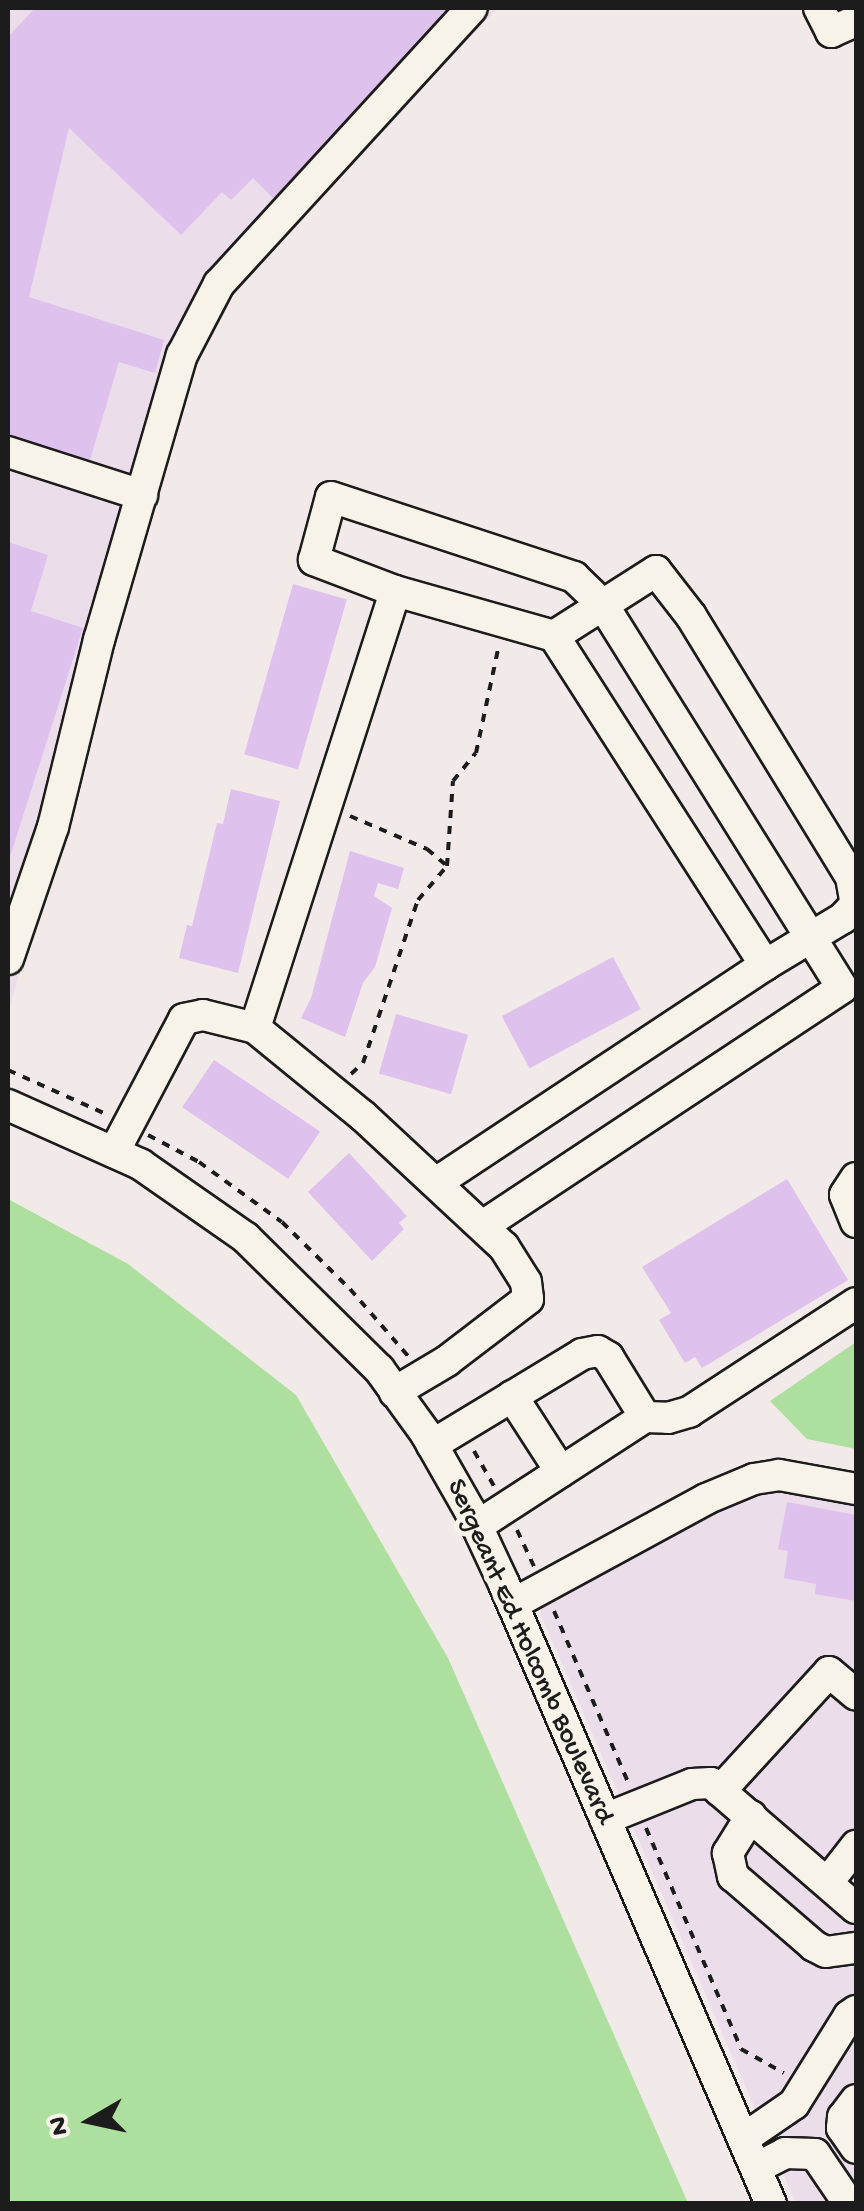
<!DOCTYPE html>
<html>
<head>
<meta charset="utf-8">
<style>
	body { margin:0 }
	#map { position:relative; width:864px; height:2211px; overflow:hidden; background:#f2e9e9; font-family:"Gochi Hand",sans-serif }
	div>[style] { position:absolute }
	.built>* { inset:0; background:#ecddea }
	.green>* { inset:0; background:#addf9f }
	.building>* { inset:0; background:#dfc1ee; transform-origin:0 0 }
	.path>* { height:4px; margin-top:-2px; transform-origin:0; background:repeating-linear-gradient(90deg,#1c1c1c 0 8px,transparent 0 16px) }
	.roads { filter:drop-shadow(2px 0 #1c1c1c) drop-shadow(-2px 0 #1c1c1c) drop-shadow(0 2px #1c1c1c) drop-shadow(0 -2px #1c1c1c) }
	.minor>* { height:30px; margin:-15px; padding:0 15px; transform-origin:15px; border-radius:15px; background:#f7f3e8 }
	span { translate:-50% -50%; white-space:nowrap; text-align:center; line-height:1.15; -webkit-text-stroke:10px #f7f3e8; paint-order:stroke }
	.street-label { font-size:28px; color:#1c1c1c }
	.frame { position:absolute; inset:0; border:10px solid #1c1c1c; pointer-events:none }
	.north { position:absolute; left:40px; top:2071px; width:100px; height:100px; -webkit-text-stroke:8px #f7f3e8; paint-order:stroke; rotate:261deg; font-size:28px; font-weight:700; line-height:40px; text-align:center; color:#1c1c1c }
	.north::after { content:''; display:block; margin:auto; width:35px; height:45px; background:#1c1c1c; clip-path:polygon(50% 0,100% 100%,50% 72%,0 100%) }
</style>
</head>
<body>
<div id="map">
	<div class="built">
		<div style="clip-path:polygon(8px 8px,498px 8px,225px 294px,203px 345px,8px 1012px)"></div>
		<div style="clip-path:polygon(759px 1487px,856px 1500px,856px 2203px,796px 2203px,540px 1613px,543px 1602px)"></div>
	</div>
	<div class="green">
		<div style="clip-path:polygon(8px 1199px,128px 1264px,296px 1395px,448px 1658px,688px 2203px,8px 2203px)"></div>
		<div style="clip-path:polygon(856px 1342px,856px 1449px,807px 1439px,770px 1401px)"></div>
	</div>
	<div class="building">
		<div style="clip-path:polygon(35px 8px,456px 8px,275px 200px,253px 178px,231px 200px,222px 192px,181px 235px,69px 128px,29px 297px,164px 340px,155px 373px,119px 362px,90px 460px,8px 434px,8px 37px)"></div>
		<div style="clip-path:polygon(8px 542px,48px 555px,31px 611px,83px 628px,8px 863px)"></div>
		<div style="left:293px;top:584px;width:56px;height:177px;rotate:16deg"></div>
		<div style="clip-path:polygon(231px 789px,280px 801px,238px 973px,179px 958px,187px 925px,192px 926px,217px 823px,223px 824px)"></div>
		<div style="clip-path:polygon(350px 851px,404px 868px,398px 889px,378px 883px,374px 896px,392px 908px,375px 967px,363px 983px,345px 1037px,301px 1018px,311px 998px)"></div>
		<div style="left:613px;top:957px;width:59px;height:126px;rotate:62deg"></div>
		<div style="left:396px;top:1014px;width:75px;height:62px;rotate:16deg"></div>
		<div style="left:214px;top:1060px;width:128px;height:57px;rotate:34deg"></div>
		<div style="clip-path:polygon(349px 1153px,407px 1216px,399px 1223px,404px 1229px,372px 1261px,308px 1192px)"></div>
		<div style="clip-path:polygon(787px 1179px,848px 1280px,702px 1368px,695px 1357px,685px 1363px,659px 1320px,671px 1313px,642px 1267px)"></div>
		<div style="clip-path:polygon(787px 1502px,856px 1515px,856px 1601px,815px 1594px,816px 1584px,784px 1578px,788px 1551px,778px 1549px)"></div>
	</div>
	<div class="path">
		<div style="left:350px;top:816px;width:84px;rotate:23.2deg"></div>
		<div style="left:427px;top:849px;width:26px;rotate:40deg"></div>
		<div style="left:8px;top:1070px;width:110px;rotate:24.2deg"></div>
		<div style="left:351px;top:1074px;width:16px;rotate:-43deg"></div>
		<div style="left:363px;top:1063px;width:172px;rotate:-71.4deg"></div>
		<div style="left:418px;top:900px;width:45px;rotate:-49.5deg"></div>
		<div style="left:447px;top:866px;width:85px;rotate:-86deg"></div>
		<div style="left:453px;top:781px;width:36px;rotate:-51deg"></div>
		<div style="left:476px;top:753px;width:110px;rotate:-78deg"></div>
		<div style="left:148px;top:1135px;width:58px;rotate:27.9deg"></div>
		<div style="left:199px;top:1162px;width:102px;rotate:35.9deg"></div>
		<div style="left:282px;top:1222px;width:95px;rotate:44.6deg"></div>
		<div style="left:350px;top:1289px;width:90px;rotate:49.1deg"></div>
		<div style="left:474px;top:1451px;width:40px;rotate:60.3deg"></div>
		<div style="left:517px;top:1530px;width:40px;rotate:65deg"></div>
		<div style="left:554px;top:1611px;width:186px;rotate:66.6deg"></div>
		<div style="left:646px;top:1828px;width:241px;rotate:66.7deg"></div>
		<div style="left:741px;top:2049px;width:49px;rotate:29.2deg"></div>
	</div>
	<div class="roads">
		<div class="minor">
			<div style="left:819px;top:8px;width:27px;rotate:63deg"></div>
			<div style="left:831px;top:32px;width:27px;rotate:-24deg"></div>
			<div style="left:8px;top:452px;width:141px;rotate:17.8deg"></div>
			<div style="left:395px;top:591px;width:165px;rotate:15.8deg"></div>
			<div style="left:554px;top:636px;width:391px;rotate:57.3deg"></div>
			<div style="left:765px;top:965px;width:393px;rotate:146.5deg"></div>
			<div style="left:554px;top:636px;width:121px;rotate:-32.5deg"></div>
			<div style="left:656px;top:571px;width:57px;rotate:52.1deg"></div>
			<div style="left:691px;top:616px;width:306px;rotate:58.5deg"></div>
			<div style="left:851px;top:877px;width:27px;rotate:80deg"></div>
			<div style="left:856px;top:904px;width:19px;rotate:133deg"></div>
			<div style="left:843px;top:918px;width:91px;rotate:148.9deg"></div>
			<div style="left:8px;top:959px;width:139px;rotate:-71.2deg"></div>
			<div style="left:53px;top:827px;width:193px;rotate:-76.2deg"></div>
			<div style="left:99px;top:640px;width:297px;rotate:-73.8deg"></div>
			<div style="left:182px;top:355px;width:80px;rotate:-62.5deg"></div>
			<div style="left:219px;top:284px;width:374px;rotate:-47.5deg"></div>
			<div style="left:255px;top:1028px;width:459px;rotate:-72.2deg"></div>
			<div style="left:395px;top:591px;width:87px;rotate:-159.1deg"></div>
			<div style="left:314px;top:560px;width:65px;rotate:-74.9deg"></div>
			<div style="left:331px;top:497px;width:256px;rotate:18.2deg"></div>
			<div style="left:574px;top:577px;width:40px;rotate:44deg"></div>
			<div style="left:603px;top:605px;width:451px;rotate:58deg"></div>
			<div style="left:842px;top:988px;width:431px;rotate:146.5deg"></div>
			<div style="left:8px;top:1105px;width:145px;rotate:24.1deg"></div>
			<div style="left:140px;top:1164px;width:129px;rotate:34.9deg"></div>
			<div style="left:246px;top:1238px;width:187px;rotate:44.6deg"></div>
			<div style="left:379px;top:1369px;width:80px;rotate:54.1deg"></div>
			<div style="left:426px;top:1434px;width:89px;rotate:60.3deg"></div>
			<div style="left:470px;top:1511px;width:81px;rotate:65deg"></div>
			<div style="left:504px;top:1584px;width:675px;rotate:66.7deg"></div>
			<div style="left:114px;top:1152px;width:150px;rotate:-62.2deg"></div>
			<div style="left:184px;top:1019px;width:19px;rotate:-12deg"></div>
			<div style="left:203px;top:1015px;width:54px;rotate:14deg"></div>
			<div style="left:255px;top:1028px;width:139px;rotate:39.2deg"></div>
			<div style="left:363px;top:1116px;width:192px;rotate:42.9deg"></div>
			<div style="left:504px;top:1247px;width:41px;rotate:57.8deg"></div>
			<div style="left:526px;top:1282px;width:17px;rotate:83deg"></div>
			<div style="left:528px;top:1299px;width:102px;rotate:142.6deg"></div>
			<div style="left:447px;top:1361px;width:61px;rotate:149.2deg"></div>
			<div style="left:856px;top:1178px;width:20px;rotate:123deg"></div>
			<div style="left:845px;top:1195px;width:29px;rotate:68deg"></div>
			<div style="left:512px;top:1396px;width:90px;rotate:57.2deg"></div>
			<div style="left:645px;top:1417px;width:23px;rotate:2deg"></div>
			<div style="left:668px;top:1418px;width:22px;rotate:-16deg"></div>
			<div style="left:689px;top:1412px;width:199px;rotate:-33.1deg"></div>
			<div style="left:432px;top:1445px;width:175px;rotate:-31.2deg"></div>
			<div style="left:582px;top:1354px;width:16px;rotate:-11deg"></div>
			<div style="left:598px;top:1351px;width:12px;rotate:31deg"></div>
			<div style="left:608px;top:1357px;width:70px;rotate:58.3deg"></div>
			<div style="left:645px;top:1417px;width:200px;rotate:147deg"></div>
			<div style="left:513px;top:1604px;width:220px;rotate:-28.5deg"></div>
			<div style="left:706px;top:1499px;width:52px;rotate:-22.6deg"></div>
			<div style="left:754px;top:1479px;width:25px;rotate:-9deg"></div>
			<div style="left:779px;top:1475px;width:78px;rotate:10.3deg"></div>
			<div style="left:720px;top:1791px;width:161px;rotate:-47.5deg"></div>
			<div style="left:829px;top:1672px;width:35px;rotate:40deg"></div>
			<div style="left:751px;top:1816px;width:44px;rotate:121.9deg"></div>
			<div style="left:728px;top:1853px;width:24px;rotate:78deg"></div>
			<div style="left:733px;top:1876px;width:107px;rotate:40.8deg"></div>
			<div style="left:814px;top:1946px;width:13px;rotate:27deg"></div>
			<div style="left:826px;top:1952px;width:30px;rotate:-8deg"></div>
			<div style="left:605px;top:1819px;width:94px;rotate:-21.9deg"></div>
			<div style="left:692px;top:1784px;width:19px;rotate:-3deg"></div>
			<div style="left:711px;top:1783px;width:191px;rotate:40.8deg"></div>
			<div style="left:828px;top:1882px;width:46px;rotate:-52.1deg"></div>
			<div style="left:856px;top:2100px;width:21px;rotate:127deg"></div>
			<div style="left:843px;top:2117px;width:11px;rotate:95deg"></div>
			<div style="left:842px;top:2128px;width:24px;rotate:55deg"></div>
			<div style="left:743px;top:2139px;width:62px;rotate:-34.5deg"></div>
			<div style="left:794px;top:2104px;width:104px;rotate:-58deg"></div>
			<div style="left:849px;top:2016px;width:9px;rotate:-36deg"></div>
			<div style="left:756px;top:2168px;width:33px;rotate:-27deg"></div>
			<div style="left:785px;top:2153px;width:30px;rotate:2deg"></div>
			<div style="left:815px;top:2154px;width:60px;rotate:55.8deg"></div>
		</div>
	</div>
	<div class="street-label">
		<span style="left:529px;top:1652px;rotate:66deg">Sergeant Ed Holcomb Boulevard</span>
	</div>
	<div class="frame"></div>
	<div class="north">N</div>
</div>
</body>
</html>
